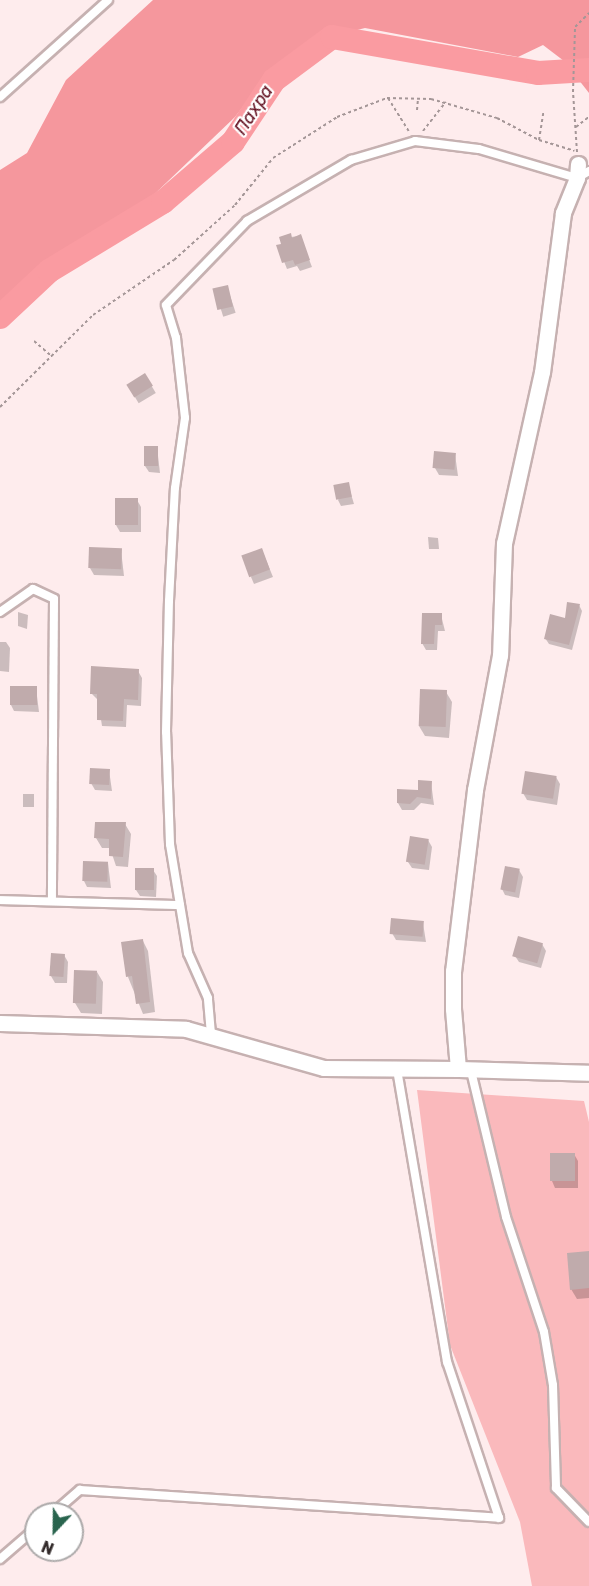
<!DOCTYPE html>
<html>
<head>
<meta charset="utf-8">
<style>
	body { margin:0 }
	#map { position:relative; width:589px; height:1586px; overflow:hidden; background:#feeced; font-family:Rubik,sans-serif }
	div>[style] { position:absolute }
	.green>* { inset:0; background:#fab9bc }
	.forest>* { inset:0; background:#f5979d }
	.shadow>* { inset:0; background:#0003; transform-origin:0 0 }
	.river>* { height:24px; margin:-12px; padding:0 12px; transform-origin:12px; border-radius:12px; background:#fa9ba1 }
	.building>* { inset:0; background:#c0abac; transform-origin:0 0 }
	.path>* { height:2px; margin-top:-1px; transform-origin:0; background:repeating-linear-gradient(90deg,#a49697 0 3px,transparent 0 6px) }
	.roads { filter:drop-shadow(2px 0 #c6b1b1) drop-shadow(-2px 0 #c6b1b1) drop-shadow(0 2px #c6b1b1) drop-shadow(0 -2px #c6b1b1) }
	.lane>* { height:8px; margin:-4px; padding:0 4px; transform-origin:4px; border-radius:4px; background:#fff }
	.street>* { height:15px; margin:-7.5px; padding:0 7.5px; transform-origin:7.5px; border-radius:7.5px; background:#fff }
	span { translate:-50% -50%; white-space:nowrap; text-align:center; line-height:1.15; -webkit-text-stroke:4.5px #fff; paint-order:stroke }
	.water-label { font-size:18px; color:#641121; font-style:italic }
	.north { position:absolute; left:24px; top:1502px; width:60px; height:60px; box-sizing:border-box; background:#fff; border:2px solid #adaaaa; border-radius:50%; rotate:202deg; font-size:16px; font-weight:700; line-height:24px; text-align:center; color:#322a2a }
	.north::after { content:''; display:block; margin:auto; width:21px; height:27px; background:#29644e; clip-path:polygon(50% 0,100% 100%,50% 72%,0 100%) }
</style>
</head>
<body>
<div id="map">
	<div class="green">
		<div style="clip-path:polygon(417px 1090px,584px 1101px,589px 1122px,589px 1586px,532px 1586px,520px 1522px,450px 1345px)"></div>
	</div>
	<div class="forest">
		<div style="clip-path:polygon(153px 0,589px 0,589px 93px,564px 61px,543px 45px,518px 57px,365px 28px,317px 40px,260px 84px,235px 117px,143px 205px,90px 236px,0 306px,0 170px,27px 153px,66px 80px)"></div>
	</div>
	<div class="shadow">
		<div style="clip-path:polygon(300px 236px,312px 267px,300px 271px,297px 266px,287px 269px,278px 246px,283px 245px,281px 238px)"></div>
		<div style="left:227px;top:286px;width:28px;height:13px;rotate:72deg"></div>
		<div style="left:145px;top:375px;width:21px;height:20px;rotate:59deg"></div>
		<div style="clip-path:polygon(157px 447px,160px 473px,149px 472px,145px 466px)"></div>
		<div style="clip-path:polygon(455px 454px,458px 476px,439px 475px,435px 468px)"></div>
		<div style="clip-path:polygon(348px 484px,354px 504px,341px 506px,338px 500px)"></div>
		<div style="clip-path:polygon(137px 500px,141px 507px,141px 532px,120px 532px,116px 525px)"></div>
		<div style="clip-path:polygon(428px 537px,438px 538px,439px 549px,429px 549px)"></div>
		<div style="clip-path:polygon(121px 550px,124px 576px,94px 575px,90px 568px)"></div>
		<div style="clip-path:polygon(262px 550px,273px 577px,254px 584px,251px 577px)"></div>
		<div style="clip-path:polygon(579px 605px,582px 611px,572px 650px,549px 644px,545px 638px)"></div>
		<div style="clip-path:polygon(18px 612px,28px 615px,27px 629px,18px 626px)"></div>
		<div style="clip-path:polygon(441px 615px,445px 631px,438px 631px,437px 650px,426px 650px,422px 643px)"></div>
		<div style="clip-path:polygon(0 642px,6px 642px,10px 648px,9px 672px,0 671px)"></div>
		<div style="clip-path:polygon(138px 671px,142px 678px,141px 706px,127px 705px,126px 727px,102px 726px,98px 700px,92px 694px)"></div>
		<div style="clip-path:polygon(36px 688px,39px 712px,14px 711px,11px 705px)"></div>
		<div style="clip-path:polygon(446px 692px,452px 702px,449px 738px,425px 736px,419px 726px)"></div>
		<div style="clip-path:polygon(109px 770px,112px 791px,95px 790px,91px 783px)"></div>
		<div style="clip-path:polygon(556px 777px,560px 784px,557px 805px,527px 800px,523px 793px)"></div>
		<div style="clip-path:polygon(431px 782px,434px 805px,421px 803px,414px 810px,402px 810px,398px 803px)"></div>
		<div style="left:23px;top:794px;width:11px;height:13px"></div>
		<div style="clip-path:polygon(125px 824px,131px 834px,128px 867px,116px 866px,110px 848px,102px 848px,96px 838px)"></div>
		<div style="clip-path:polygon(428px 840px,432px 847px,429px 870px,412px 868px,408px 862px)"></div>
		<div style="clip-path:polygon(108px 863px,111px 888px,87px 887px,84px 881px)"></div>
		<div style="clip-path:polygon(153px 870px,157px 876px,156px 897px,140px 896px,136px 890px)"></div>
		<div style="clip-path:polygon(519px 870px,523px 877px,519px 898px,505px 895px,502px 889px)"></div>
		<div style="clip-path:polygon(423px 923px,426px 942px,396px 940px,392px 933px)"></div>
		<div style="clip-path:polygon(143px 941px,148px 951px,155px 1012px,143px 1014px,128px 977px)"></div>
		<div style="clip-path:polygon(542px 944px,546px 951px,541px 968px,519px 962px,515px 956px)"></div>
		<div style="clip-path:polygon(64px 955px,68px 962px,67px 983px,55px 983px,51px 976px)"></div>
		<div style="clip-path:polygon(97px 972px,103px 982px,102px 1014px,81px 1013px,75px 1003px)"></div>
		<div style="clip-path:polygon(574px 1154px,578px 1161px,578px 1188px,555px 1188px,552px 1181px)"></div>
		<div style="clip-path:polygon(589px 1252px,589px 1298px,577px 1299px,571px 1289px)"></div>
	</div>
	<div class="river">
		<div style="left:0;top:317px;width:67px;rotate:-43.2deg"></div>
		<div style="left:49px;top:271px;width:133px;rotate:-31.2deg"></div>
		<div style="left:163px;top:202px;width:92px;rotate:-40.6deg"></div>
		<div style="left:233px;top:142px;width:74px;rotate:-56.5deg"></div>
		<div style="left:274px;top:80px;width:72px;rotate:-36.6deg"></div>
		<div style="left:332px;top:37px;width:209px;rotate:9.9deg"></div>
		<div style="left:538px;top:73px;width:51px;rotate:-3.4deg"></div>
	</div>
	<div class="building">
		<div style="clip-path:polygon(291px 233px,292px 238px,301px 234px,310px 260px,295px 265px,293px 260px,282px 263px,276px 245px,281px 244px,279px 237px)"></div>
		<div style="left:228px;top:285px;width:22px;height:16px;rotate:77deg"></div>
		<div style="left:145px;top:373px;width:15px;height:22px;rotate:58deg"></div>
		<div style="left:144px;top:446px;width:14px;height:20px"></div>
		<div style="left:434px;top:451px;width:22px;height:17px;rotate:5deg"></div>
		<div style="left:349px;top:482px;width:15px;height:16px;rotate:79deg"></div>
		<div style="left:115px;top:498px;width:23px;height:27px"></div>
		<div style="left:89px;top:547px;width:33px;height:21px;rotate:2deg"></div>
		<div style="left:262px;top:548px;width:23px;height:22px;rotate:70deg"></div>
		<div style="clip-path:polygon(567px 602px,580px 604px,569px 645px,544px 639px,550px 614px,565px 618px)"></div>
		<div style="clip-path:polygon(422px 613px,442px 613px,442px 625px,435px 625px,434px 644px,421px 644px)"></div>
		<div style="clip-path:polygon(91px 666px,139px 669px,138px 700px,124px 699px,123px 721px,97px 720px,97px 694px,90px 694px)"></div>
		<div style="left:10px;top:686px;width:27px;height:19px"></div>
		<div style="left:420px;top:689px;width:27px;height:37px;rotate:2deg"></div>
		<div style="left:90px;top:768px;width:20px;height:16px;rotate:3deg"></div>
		<div style="left:525px;top:771px;width:32px;height:23px;rotate:9deg"></div>
		<div style="clip-path:polygon(418px 780px,432px 781px,431px 799px,417px 797px,410px 804px,397px 803px,397px 789px,418px 790px)"></div>
		<div style="clip-path:polygon(95px 822px,126px 822px,123px 857px,109px 856px,109px 839px,94px 838px)"></div>
		<div style="left:410px;top:836px;width:19px;height:26px;rotate:9deg"></div>
		<div style="left:83px;top:861px;width:25px;height:20px;rotate:2deg"></div>
		<div style="left:505px;top:866px;width:15px;height:24px;rotate:11deg"></div>
		<div style="left:135px;top:868px;width:19px;height:22px"></div>
		<div style="left:391px;top:918px;width:33px;height:16px;rotate:5deg"></div>
		<div style="left:518px;top:936px;width:26px;height:21px;rotate:16deg"></div>
		<div style="clip-path:polygon(143px 939px,150px 1002px,136px 1004px,132px 976px,126px 977px,121px 942px)"></div>
		<div style="left:51px;top:953px;width:14px;height:23px;rotate:4deg"></div>
		<div style="left:74px;top:970px;width:23px;height:33px;rotate:2deg"></div>
		<div style="left:550px;top:1153px;width:25px;height:28px"></div>
		<div style="clip-path:polygon(589px 1251px,589px 1288px,570px 1290px,567px 1253px)"></div>
	</div>
	<div class="path">
		<div style="left:388px;top:98px;width:39px;rotate:58deg"></div>
		<div style="left:417px;top:110px;width:12px;rotate:-85deg"></div>
		<div style="left:576px;top:127px;width:16px;rotate:-38deg"></div>
		<div style="left:423px;top:131px;width:37px;rotate:-52deg"></div>
		<div style="left:539px;top:140px;width:30px;rotate:-81deg"></div>
		<div style="left:577px;top:152px;width:60px;rotate:-93.8deg"></div>
		<div style="left:573px;top:92px;width:65px;rotate:-88.2deg"></div>
		<div style="left:575px;top:27px;width:20px;rotate:-45deg"></div>
		<div style="left:34px;top:341px;width:23px;rotate:41deg"></div>
		<div style="left:0;top:407px;width:131px;rotate:-44.7deg"></div>
		<div style="left:93px;top:315px;width:98px;rotate:-34.2deg"></div>
		<div style="left:174px;top:260px;width:82px;rotate:-42deg"></div>
		<div style="left:235px;top:205px;width:60px;rotate:-51deg"></div>
		<div style="left:273px;top:158px;width:76px;rotate:-32.6deg"></div>
		<div style="left:337px;top:117px;width:53px;rotate:-20.8deg"></div>
		<div style="left:387px;top:98px;width:44px;rotate:1.3deg"></div>
		<div style="left:431px;top:99px;width:69px;rotate:16.1deg"></div>
		<div style="left:497px;top:118px;width:47px;rotate:27.6deg"></div>
		<div style="left:539px;top:140px;width:37px;rotate:17deg"></div>
	</div>
	<div class="roads">
		<div class="lane">
			<div style="left:0;top:97px;width:145px;rotate:-41.9deg"></div>
			<div style="left:0;top:612px;width:40px;rotate:-34.9deg"></div>
			<div style="left:33px;top:589px;width:23px;rotate:25deg"></div>
			<div style="left:54px;top:599px;width:302px;rotate:90.4deg"></div>
			<div style="left:0;top:900px;width:180px;rotate:1.6deg"></div>
			<div style="left:211px;top:1034px;width:36px;rotate:-95deg"></div>
			<div style="left:208px;top:998px;width:49px;rotate:-114deg"></div>
			<div style="left:188px;top:953px;width:110px;rotate:-99.4deg"></div>
			<div style="left:170px;top:844px;width:112px;rotate:-92deg"></div>
			<div style="left:166px;top:732px;width:131px;rotate:-88.7deg"></div>
			<div style="left:169px;top:601px;width:113px;rotate:-87deg"></div>
			<div style="left:175px;top:488px;width:71px;rotate:-81.9deg"></div>
			<div style="left:185px;top:418px;width:81px;rotate:-96.4deg"></div>
			<div style="left:176px;top:338px;width:34px;rotate:-107deg"></div>
			<div style="left:166px;top:305px;width:117px;rotate:-46deg"></div>
			<div style="left:247px;top:221px;width:121px;rotate:-30.4deg"></div>
			<div style="left:351px;top:160px;width:67px;rotate:-16.5deg"></div>
			<div style="left:415px;top:141px;width:64px;rotate:7.1deg"></div>
			<div style="left:479px;top:149px;width:102px;rotate:16.5deg"></div>
			<div style="left:577px;top:178px;width:14px;rotate:-30deg"></div>
			<div style="left:471px;top:1071px;width:150px;rotate:76.5deg"></div>
			<div style="left:506px;top:1217px;width:121px;rotate:71.7deg"></div>
			<div style="left:544px;top:1332px;width:54px;rotate:80.4deg"></div>
			<div style="left:553px;top:1385px;width:103px;rotate:88.3deg"></div>
			<div style="left:556px;top:1488px;width:47px;rotate:45.9deg"></div>
			<div style="left:52px;top:1514px;width:37px;rotate:-41deg"></div>
			<div style="left:80px;top:1490px;width:420px;rotate:3.8deg"></div>
			<div style="left:499px;top:1518px;width:164px;rotate:-108.4deg"></div>
			<div style="left:447px;top:1362px;width:298px;rotate:-99.7deg"></div>
			<div style="left:0;top:1559px;width:48px;rotate:-40.7deg"></div>
		</div>
		<div class="street">
			<div style="left:578px;top:164px;width:14px;rotate:94deg"></div>
			<div style="left:577px;top:178px;width:38px;rotate:112deg"></div>
			<div style="left:563px;top:213px;width:160px;rotate:97.5deg"></div>
			<div style="left:542px;top:372px;width:175px;rotate:102.5deg"></div>
			<div style="left:504px;top:543px;width:112px;rotate:92deg"></div>
			<div style="left:500px;top:655px;width:137px;rotate:100.5deg"></div>
			<div style="left:475px;top:790px;width:182px;rotate:96.9deg"></div>
			<div style="left:453px;top:971px;width:38px;rotate:90deg"></div>
			<div style="left:453px;top:1009px;width:60px;rotate:85.2deg"></div>
			<div style="left:458px;top:1069px;width:131px;rotate:1.7deg"></div>
			<div style="left:0;top:1023px;width:186px;rotate:1.8deg"></div>
			<div style="left:186px;top:1029px;width:143px;rotate:15.8deg"></div>
			<div style="left:324px;top:1068px;width:134px;rotate:0.4deg"></div>
		</div>
	</div>
	<div class="water-label">
		<span style="left:254px;top:110px;rotate:-57deg">Пахра</span>
	</div>
	<div class="north">N</div>
</div>
</body>
</html>
